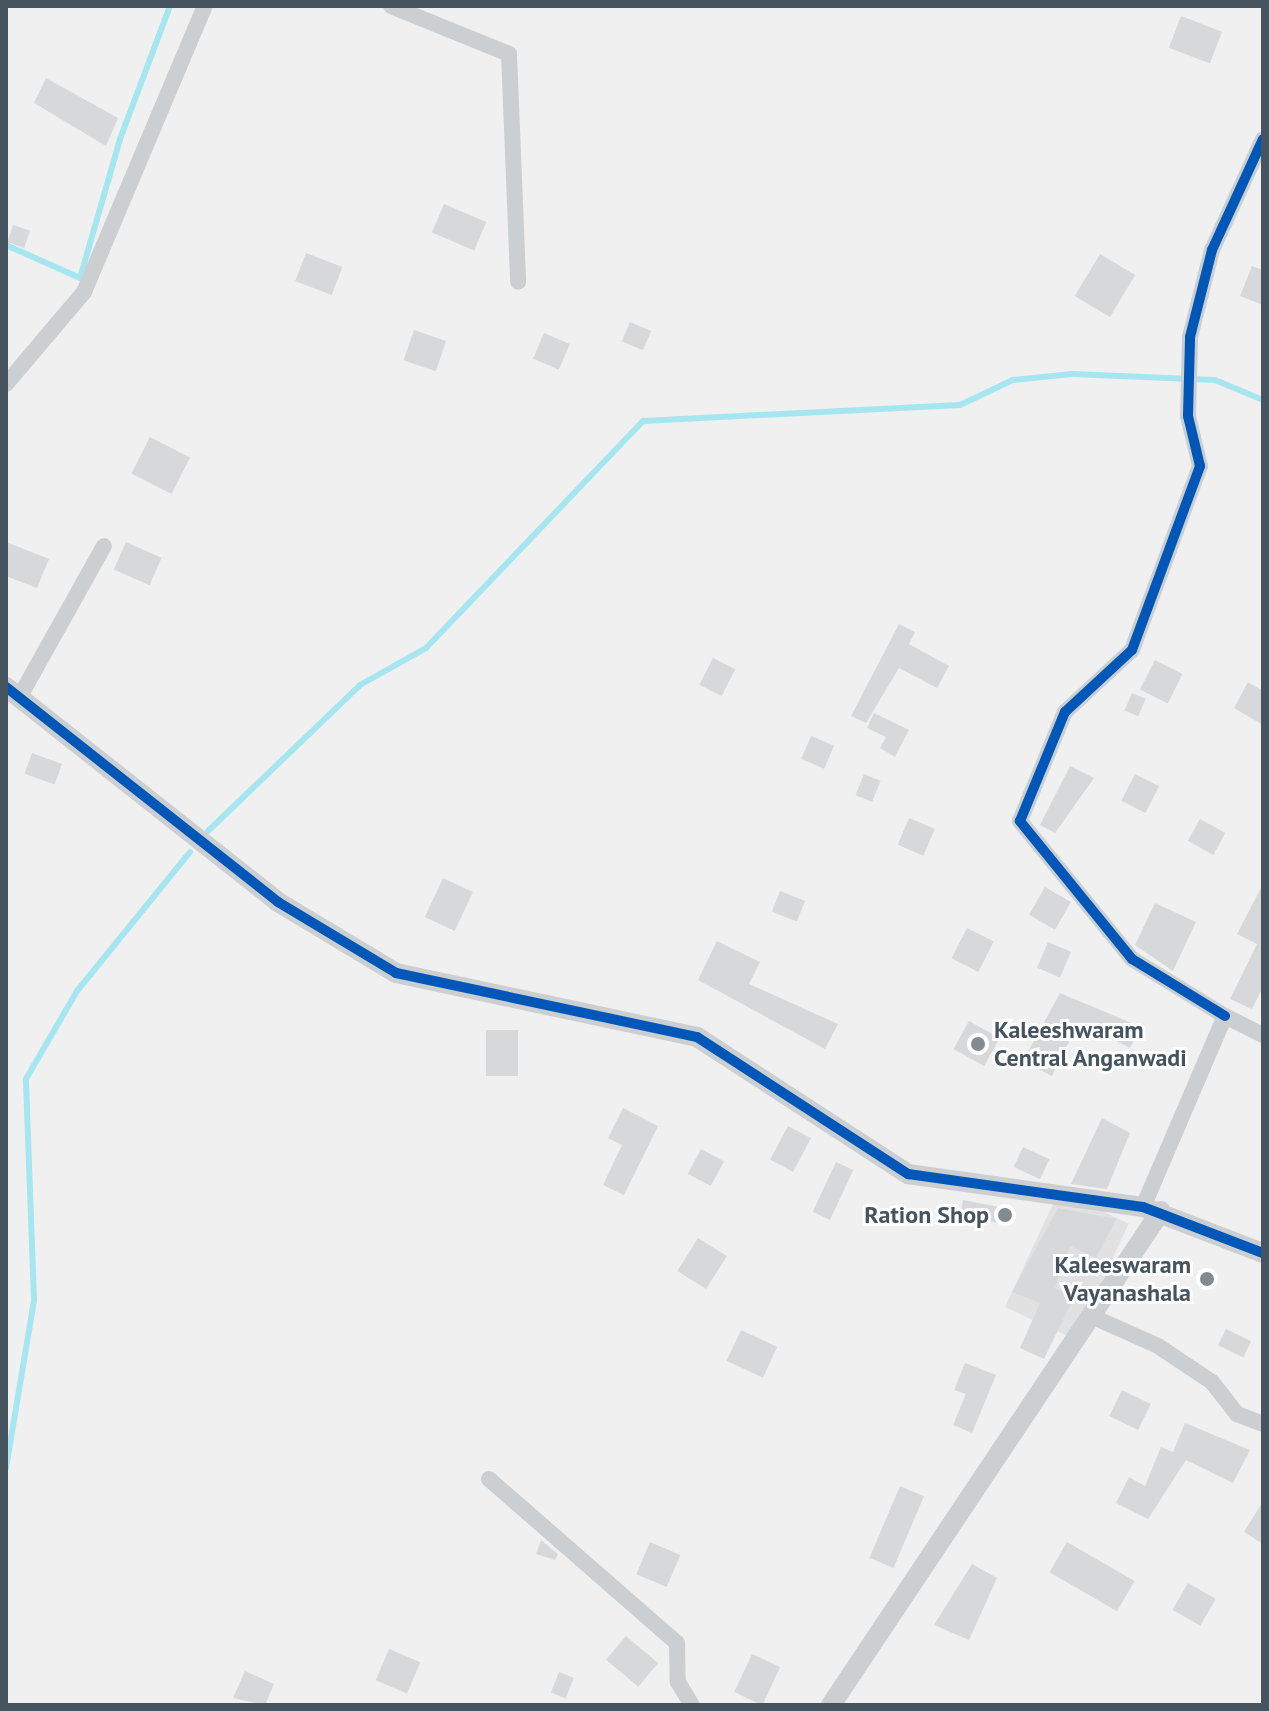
<!DOCTYPE html>
<html>
<head>
<meta charset="utf-8">
<style>
	body { margin:0 }
	#map { position:relative; width:1269px; height:1711px; overflow:hidden; background:#f1f0f0; font-family:"PT Sans",sans-serif }
	div>[style] { position:absolute }
	.education>* { inset:0; background:#e2e1e2; transform-origin:0 0 }
	.stream>* { height:6px; margin:-3px; padding:0 3px; transform-origin:3px; border-radius:3px; background:#a5e6f1 }
	.building>* { inset:0; background:#d7d8da; transform-origin:0 0 }
	.minor>* { height:16px; margin:-8px; padding:0 8px; transform-origin:8px; border-radius:8px; background:#cbcfd1 }
	.tertiary>* { height:20px; margin:-10px; padding:0 10px; transform-origin:10px; border-radius:10px; background:#cbcfd1 }
	.cycleway>* { height:10px; margin:-5px; padding:0 5px; transform-origin:5px; border-radius:5px; background:#0057b8 }
	.dots>* { width:22px; height:22px; translate:-50% -50%; box-sizing:border-box; border:4px solid #fff; border-radius:50% }
	span { translate:-50% -50%; white-space:nowrap; text-align:center; line-height:1.15; -webkit-text-stroke:6px #fff; paint-order:stroke }
	.poi-label { font-size:24px; color:#45545e; font-weight:700 }
	.left { translate:0 -50%; text-align:left }
	.right { translate:-100% -50%; text-align:right }
	.frame { position:absolute; inset:0; border:8px solid #45545e; pointer-events:none }
</style>
</head>
<body>
<div id="map">
	<div class="education">
		<div style="left:1059px;top:1191px;width:77px;height:128px;rotate:25deg"></div>
	</div>
	<div class="stream">
		<div style="left:6px;top:245px;width:81px;rotate:24deg"></div>
		<div style="left:80px;top:278px;width:145px;rotate:-73.9deg"></div>
		<div style="left:120px;top:139px;width:142px;rotate:-69.4deg"></div>
		<div style="left:208px;top:831px;width:211px;rotate:-43.8deg"></div>
		<div style="left:360px;top:685px;width:76px;rotate:-29.3deg"></div>
		<div style="left:426px;top:648px;width:314px;rotate:-46.3deg"></div>
		<div style="left:643px;top:421px;width:317px;rotate:-2.9deg"></div>
		<div style="left:960px;top:405px;width:59px;rotate:-25.3deg"></div>
		<div style="left:1013px;top:380px;width:59px;rotate:-5.8deg"></div>
		<div style="left:1072px;top:374px;width:143px;rotate:2.4deg"></div>
		<div style="left:1215px;top:380px;width:52px;rotate:22.6deg"></div>
		<div style="left:6px;top:1468px;width:170px;rotate:-80.5deg"></div>
		<div style="left:34px;top:1300px;width:221px;rotate:-92.1deg"></div>
		<div style="left:26px;top:1079px;width:102px;rotate:-59.9deg"></div>
		<div style="left:77px;top:991px;width:179px;rotate:-50.9deg"></div>
	</div>
	<div class="building">
		<div style="left:1181px;top:16px;width:44px;height:34px;rotate:21deg"></div>
		<div style="clip-path:polygon(46px 78px,118px 118px,106px 146px,34px 103px)"></div>
		<div style="left:444px;top:204px;width:46px;height:31px;rotate:23deg"></div>
		<div style="left:13px;top:225px;width:18px;height:18px;rotate:19deg"></div>
		<div style="left:306px;top:253px;width:39px;height:30px;rotate:21deg"></div>
		<div style="left:1100px;top:254px;width:41px;height:49px;rotate:31deg"></div>
		<div style="clip-path:polygon(1252px 266px,1263px 270px,1263px 305px,1240px 296px)"></div>
		<div style="left:630px;top:322px;width:23px;height:21px;rotate:23deg"></div>
		<div style="left:414px;top:330px;width:34px;height:32px;rotate:19deg"></div>
		<div style="left:544px;top:333px;width:28px;height:28px;rotate:23deg"></div>
		<div style="left:150px;top:437px;width:45px;height:41px;rotate:27deg"></div>
		<div style="clip-path:polygon(6px 542px,49px 559px,37px 588px,6px 576px)"></div>
		<div style="left:126px;top:542px;width:39px;height:30px;rotate:24deg"></div>
		<div style="clip-path:polygon(899px 624px,915px 632px,909px 644px,949px 666px,937px 688px,899px 668px,866px 723px,851px 716px)"></div>
		<div style="left:713px;top:658px;width:25px;height:30px;rotate:27deg"></div>
		<div style="left:1155px;top:660px;width:31px;height:33px;rotate:27deg"></div>
		<div style="clip-path:polygon(1248px 682px,1263px 691px,1263px 725px,1234px 708px)"></div>
		<div style="left:1132px;top:693px;width:15px;height:19px;rotate:23deg"></div>
		<div style="clip-path:polygon(874px 713px,909px 730px,895px 757px,880px 748px,886px 737px,867px 728px)"></div>
		<div style="left:811px;top:736px;width:25px;height:25px;rotate:23deg"></div>
		<div style="left:32px;top:753px;width:32px;height:22px;rotate:20deg"></div>
		<div style="clip-path:polygon(1070px 766px,1094px 778px,1055px 833px,1040px 825px)"></div>
		<div style="left:864px;top:774px;width:18px;height:23px;rotate:22deg"></div>
		<div style="left:1135px;top:774px;width:27px;height:30px;rotate:27deg"></div>
		<div style="left:909px;top:818px;width:28px;height:29px;rotate:23deg"></div>
		<div style="left:1200px;top:819px;width:29px;height:25px;rotate:29deg"></div>
		<div style="left:443px;top:878px;width:33px;height:43px;rotate:25deg"></div>
		<div style="clip-path:polygon(1263px 884px,1263px 987px,1252px 1009px,1230px 999px,1257px 944px,1237px 934px)"></div>
		<div style="left:1045px;top:887px;width:30px;height:32px;rotate:30deg"></div>
		<div style="left:780px;top:891px;width:27px;height:22px;rotate:22deg"></div>
		<div style="clip-path:polygon(1155px 903px,1196px 922px,1173px 971px,1135px 945px)"></div>
		<div style="left:967px;top:928px;width:30px;height:34px;rotate:27deg"></div>
		<div style="clip-path:polygon(717px 941px,760px 962px,749px 984px,838px 1024px,825px 1049px,698px 980px)"></div>
		<div style="left:1048px;top:942px;width:25px;height:28px;rotate:23deg"></div>
		<div style="clip-path:polygon(1060px 993px,1141px 1027px,1130px 1048px,1094px 1030px,1090px 1037px,1075px 1030px,1052px 1076px,1023px 1061px)"></div>
		<div style="left:969px;top:1021px;width:35px;height:32px;rotate:29deg"></div>
		<div style="left:486px;top:1030px;width:32px;height:46px"></div>
		<div style="clip-path:polygon(623px 1108px,658px 1126px,624px 1195px,603px 1185px,622px 1145px,608px 1138px)"></div>
		<div style="clip-path:polygon(1102px 1118px,1130px 1133px,1107px 1189px,1071px 1184px)"></div>
		<div style="left:788px;top:1126px;width:26px;height:38px;rotate:28deg"></div>
		<div style="left:1023px;top:1147px;width:29px;height:22px;rotate:25deg"></div>
		<div style="left:701px;top:1149px;width:26px;height:28px;rotate:28deg"></div>
		<div style="left:836px;top:1162px;width:19px;height:55px;rotate:25deg"></div>
		<div style="left:963px;top:1200px;width:48px;height:16px;rotate:11deg"></div>
		<div style="clip-path:polygon(1058px 1208px,1116px 1219px,1096px 1258px,1070px 1246px,1055px 1288px,1074px 1297px,1044px 1359px,1020px 1348px,1040px 1303px,1012px 1292px)"></div>
		<div style="left:698px;top:1238px;width:34px;height:39px;rotate:32deg"></div>
		<div style="left:1226px;top:1329px;width:28px;height:18px;rotate:26deg"></div>
		<div style="left:741px;top:1330px;width:40px;height:34px;rotate:25deg"></div>
		<div style="clip-path:polygon(965px 1363px,996px 1375px,972px 1433px,953px 1425px,966px 1394px,954px 1390px)"></div>
		<div style="left:1122px;top:1390px;width:32px;height:29px;rotate:26deg"></div>
		<div style="clip-path:polygon(1185px 1423px,1250px 1450px,1233px 1483px,1186px 1460px,1148px 1519px,1116px 1503px,1129px 1477px,1145px 1486px,1161px 1447px,1173px 1452px)"></div>
		<div style="left:900px;top:1486px;width:26px;height:78px;rotate:23deg"></div>
		<div style="clip-path:polygon(1263px 1501px,1263px 1544px,1244px 1532px)"></div>
		<div style="clip-path:polygon(541px 1540px,558px 1554px,555px 1560px,536px 1554px)"></div>
		<div style="left:650px;top:1542px;width:33px;height:35px;rotate:23deg"></div>
		<div style="left:1067px;top:1542px;width:78px;height:35px;rotate:30deg"></div>
		<div style="clip-path:polygon(972px 1564px,997px 1578px,969px 1640px,934px 1625px)"></div>
		<div style="left:1188px;top:1583px;width:32px;height:31px;rotate:30deg"></div>
		<div style="left:626px;top:1636px;width:42px;height:31px;rotate:40deg"></div>
		<div style="left:389px;top:1649px;width:34px;height:34px;rotate:23deg"></div>
		<div style="left:752px;top:1654px;width:31px;height:42px;rotate:25deg"></div>
		<div style="clip-path:polygon(245px 1671px,274px 1684px,265px 1705px,233px 1698px)"></div>
		<div style="left:559px;top:1672px;width:16px;height:22px;rotate:22deg"></div>
	</div>
	<div class="minor">
		<div style="left:391px;top:6px;width:127px;rotate:22.1deg"></div>
		<div style="left:509px;top:54px;width:228px;rotate:87.7deg"></div>
		<div style="left:6px;top:384px;width:121px;rotate:-49.7deg"></div>
		<div style="left:84px;top:292px;width:311px;rotate:-67.1deg"></div>
		<div style="left:19px;top:698px;width:174px;rotate:-60.8deg"></div>
		<div style="left:1225px;top:1016px;width:109px;rotate:-148.5deg"></div>
		<div style="left:1132px;top:959px;width:178px;rotate:-129.1deg"></div>
		<div style="left:1020px;top:821px;width:118px;rotate:-67.6deg"></div>
		<div style="left:1065px;top:712px;width:91px;rotate:-42.8deg"></div>
		<div style="left:1132px;top:650px;width:196px;rotate:-69.7deg"></div>
		<div style="left:1200px;top:466px;width:51px;rotate:-103.5deg"></div>
		<div style="left:1188px;top:416px;width:79px;rotate:-88.5deg"></div>
		<div style="left:1190px;top:337px;width:90px;rotate:-75.8deg"></div>
		<div style="left:1212px;top:250px;width:122px;rotate:-65.3deg"></div>
		<div style="left:1143px;top:1207px;width:208px;rotate:-66.8deg"></div>
		<div style="left:1225px;top:1016px;width:42px;rotate:26.6deg"></div>
		<div style="left:1091px;top:1316px;width:73px;rotate:24.1deg"></div>
		<div style="left:1158px;top:1346px;width:65px;rotate:33.7deg"></div>
		<div style="left:1212px;top:1382px;width:41px;rotate:52deg"></div>
		<div style="left:1237px;top:1414px;width:28px;rotate:21deg"></div>
		<div style="left:489px;top:1479px;width:249px;rotate:41.1deg"></div>
		<div style="left:677px;top:1643px;width:39px;rotate:89deg"></div>
		<div style="left:678px;top:1682px;width:27px;rotate:59deg"></div>
	</div>
	<div class="tertiary">
		<div style="left:6px;top:687px;width:347px;rotate:38.3deg"></div>
		<div style="left:278px;top:902px;width:138px;rotate:31deg"></div>
		<div style="left:396px;top:973px;width:308px;rotate:12deg"></div>
		<div style="left:697px;top:1037px;width:252px;rotate:33deg"></div>
		<div style="left:908px;top:1174px;width:237px;rotate:8deg"></div>
		<div style="left:1143px;top:1207px;width:129px;rotate:21deg"></div>
		<div style="left:831px;top:1705px;width:594px;rotate:-56.26deg"></div>
	</div>
	<div class="cycleway">
		<div style="left:6px;top:687px;width:347px;rotate:38.3deg"></div>
		<div style="left:278px;top:902px;width:138px;rotate:31deg"></div>
		<div style="left:396px;top:973px;width:308px;rotate:12deg"></div>
		<div style="left:697px;top:1037px;width:252px;rotate:33deg"></div>
		<div style="left:908px;top:1174px;width:237px;rotate:8deg"></div>
		<div style="left:1143px;top:1207px;width:129px;rotate:21deg"></div>
		<div style="left:1225px;top:1016px;width:109px;rotate:-148.5deg"></div>
		<div style="left:1132px;top:959px;width:178px;rotate:-129.1deg"></div>
		<div style="left:1020px;top:821px;width:118px;rotate:-67.6deg"></div>
		<div style="left:1065px;top:712px;width:91px;rotate:-42.8deg"></div>
		<div style="left:1132px;top:650px;width:196px;rotate:-69.7deg"></div>
		<div style="left:1200px;top:466px;width:51px;rotate:-103.5deg"></div>
		<div style="left:1188px;top:416px;width:79px;rotate:-88.5deg"></div>
		<div style="left:1190px;top:337px;width:90px;rotate:-75.8deg"></div>
		<div style="left:1212px;top:250px;width:122px;rotate:-65.3deg"></div>
	</div>
	<div class="dots">
		<div style="left:978px;top:1044px;background:#818b91"></div>
		<div style="left:1005px;top:1215px;background:#818b91"></div>
		<div style="left:1207px;top:1279px;background:#818b91"></div>
	</div>
	<div class="poi-label">
		<span class="left" style="left:994px;top:1044px">Kaleeshwaram<br>Central Anganwadi</span>
		<span class="right" style="left:989px;top:1215px">Ration Shop</span>
		<span class="right" style="left:1191px;top:1279px">Kaleeswaram<br>Vayanashala</span>
	</div>
	<div class="frame"></div>
</div>
</body>
</html>
